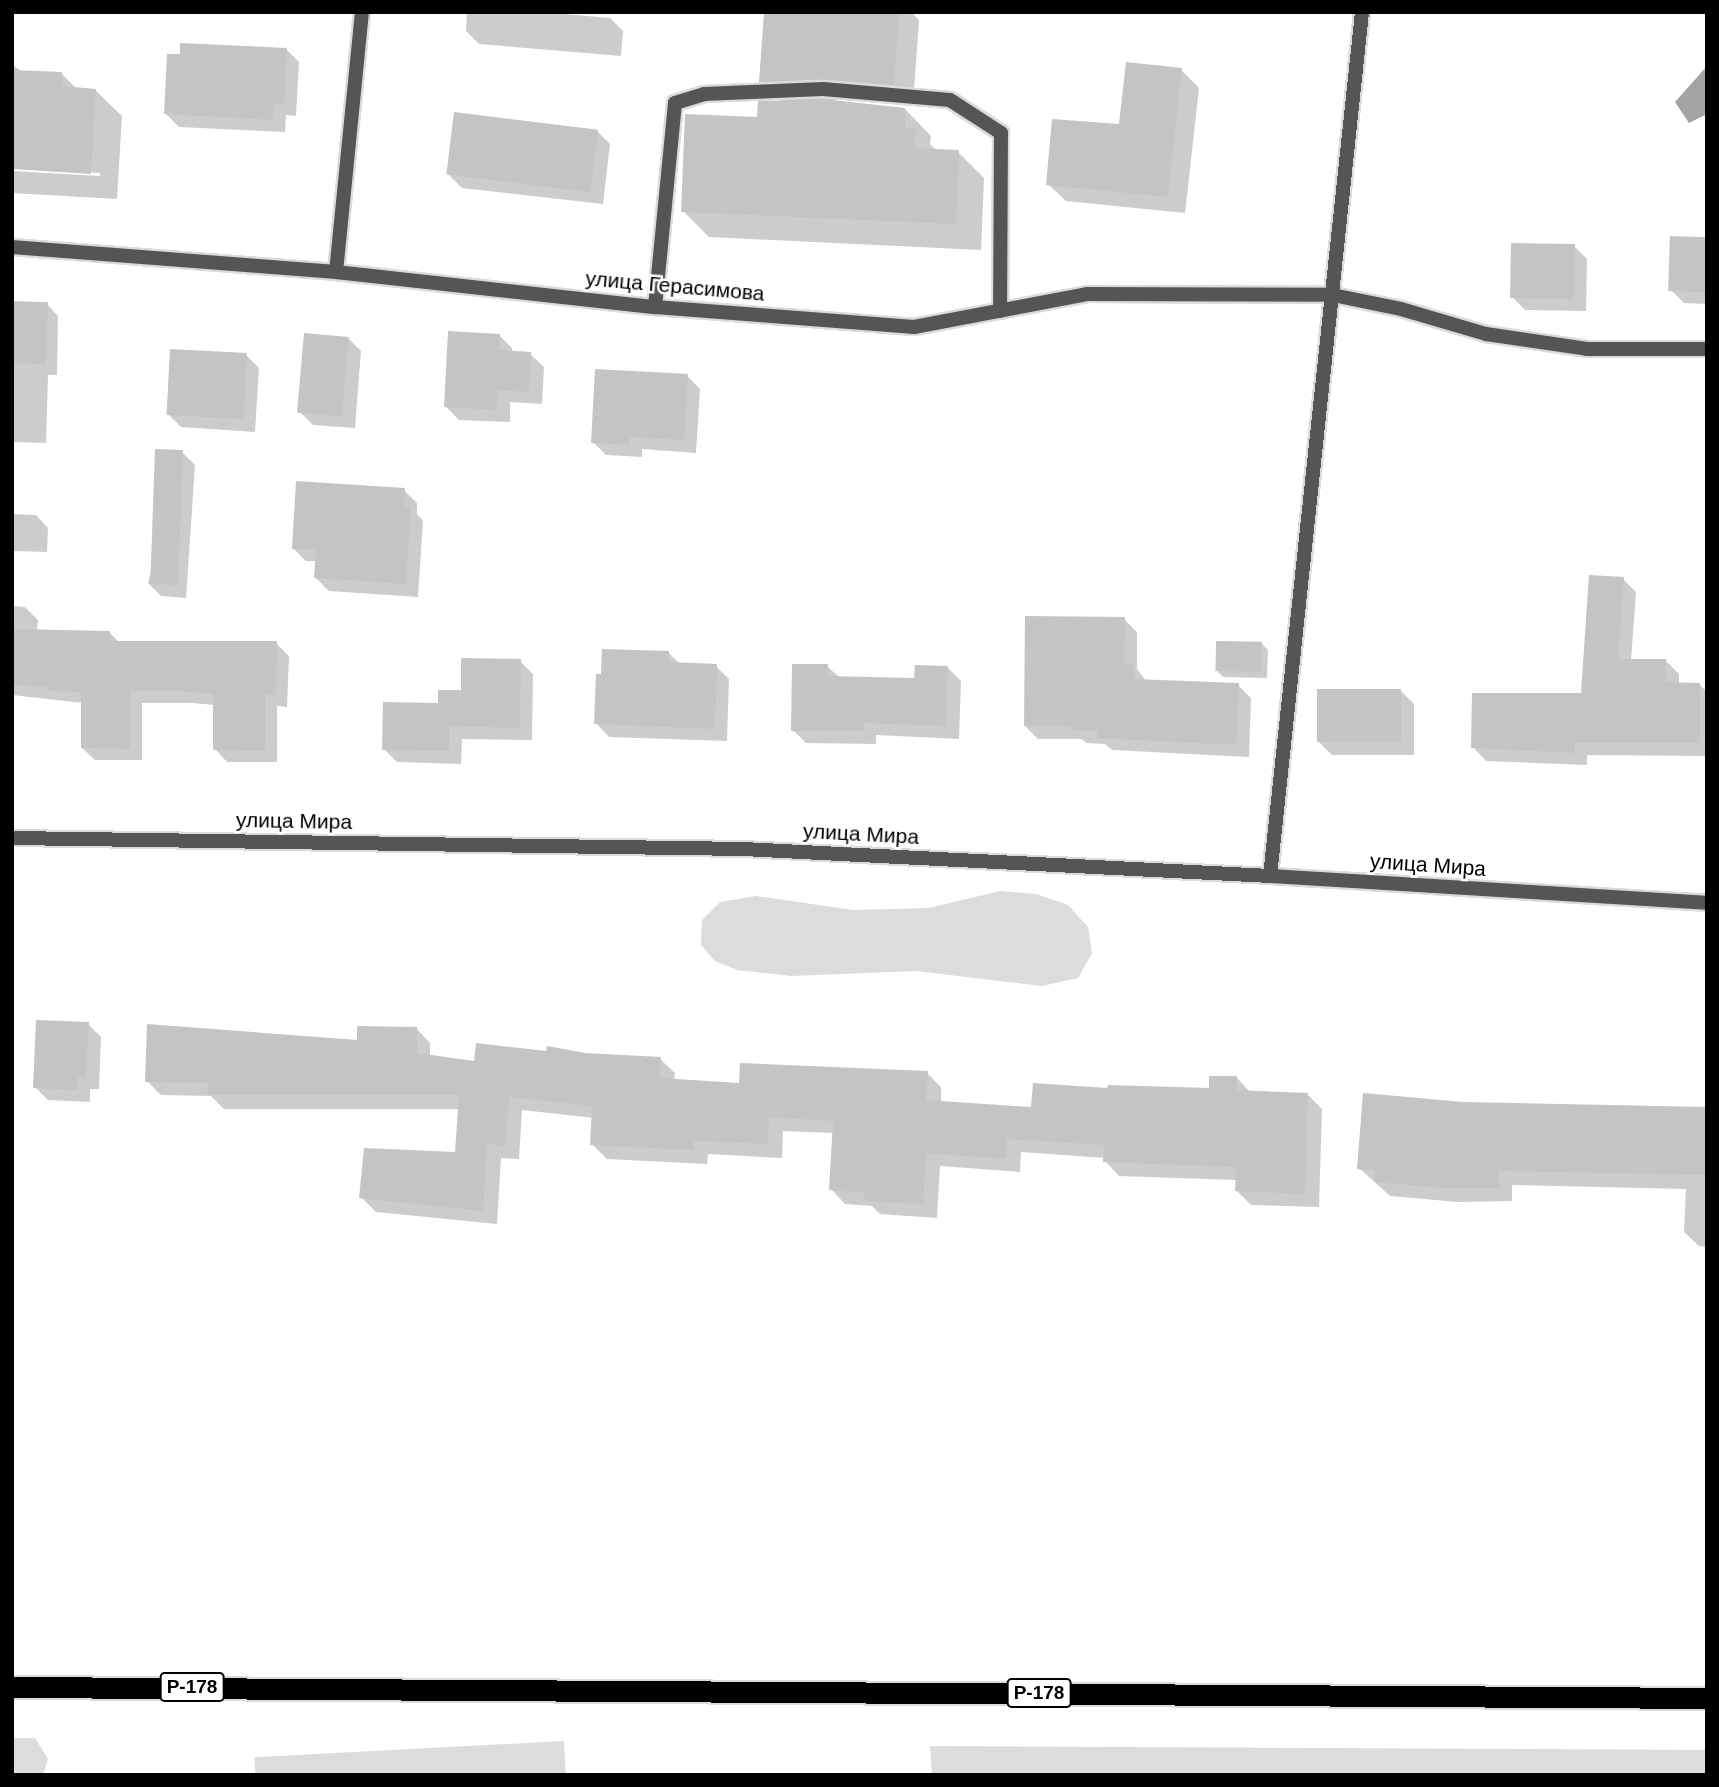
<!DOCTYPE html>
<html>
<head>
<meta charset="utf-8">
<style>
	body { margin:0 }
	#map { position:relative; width:1719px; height:1787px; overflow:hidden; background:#fff; font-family:Arial,sans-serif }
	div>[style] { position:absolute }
	.green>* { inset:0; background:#dcdcdc; transform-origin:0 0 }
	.water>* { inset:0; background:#a3a3a3 }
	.shadow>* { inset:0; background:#0003 }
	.building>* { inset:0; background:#c4c4c4; transform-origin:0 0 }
	.roads { filter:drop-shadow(2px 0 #dbdbdb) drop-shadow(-2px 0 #dbdbdb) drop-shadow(0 2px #dbdbdb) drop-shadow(0 -2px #dbdbdb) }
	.lane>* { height:14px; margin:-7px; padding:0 7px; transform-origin:7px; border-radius:7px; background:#555 }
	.street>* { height:14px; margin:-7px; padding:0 7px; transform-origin:7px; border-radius:7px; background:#555 }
	.highway>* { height:21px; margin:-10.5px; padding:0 10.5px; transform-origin:10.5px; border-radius:10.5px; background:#000 }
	span { translate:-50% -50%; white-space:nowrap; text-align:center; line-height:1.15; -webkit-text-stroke:5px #fff; paint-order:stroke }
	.shield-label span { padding:2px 5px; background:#fff; border:2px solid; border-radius:5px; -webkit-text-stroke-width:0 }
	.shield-label { font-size:19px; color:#000; font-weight:700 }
	.street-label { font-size:21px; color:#000 }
	.frame { position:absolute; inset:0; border:14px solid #000; pointer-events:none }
</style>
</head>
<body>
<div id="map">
	<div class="green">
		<div style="clip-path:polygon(1000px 891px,1036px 894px,1068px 905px,1088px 927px,1092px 953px,1078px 978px,1042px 986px,916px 971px,791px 976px,737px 970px,715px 961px,701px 945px,702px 920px,720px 902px,756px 896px,853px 910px,929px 908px)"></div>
		<div style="clip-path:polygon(12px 1738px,35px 1738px,48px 1759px,43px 1775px,12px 1775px)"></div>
		<div style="left:564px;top:1741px;width:34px;height:310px;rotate:87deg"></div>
		<div style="clip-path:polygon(930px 1746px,1707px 1750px,1707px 1775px,932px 1775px)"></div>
	</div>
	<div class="water">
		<div style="clip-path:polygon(1707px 66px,1707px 114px,1689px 123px,1675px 102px)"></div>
	</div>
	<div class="shadow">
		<div style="clip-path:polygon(467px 12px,541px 12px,610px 18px,623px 31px,621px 56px,479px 44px,466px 31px)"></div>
		<div style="clip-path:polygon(765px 12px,911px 12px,919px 20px,913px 104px,844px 98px,830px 101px,905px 109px,931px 136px,930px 144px,937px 151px,958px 152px,984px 178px,981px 250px,709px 237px,683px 211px,759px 119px,782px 102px,761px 81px)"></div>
		<div style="clip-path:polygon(286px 49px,299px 62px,296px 116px,286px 115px,285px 132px,179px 127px,166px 114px)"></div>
		<div style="clip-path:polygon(12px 64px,22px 72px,62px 74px,77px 89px,95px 90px,122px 116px,117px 199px,12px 193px,12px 171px,100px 176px,100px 173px,12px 168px)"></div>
		<div style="clip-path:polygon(1181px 70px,1199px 88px,1185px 213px,1066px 201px,1048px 184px,1120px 126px)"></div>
		<div style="clip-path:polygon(597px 131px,610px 144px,603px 204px,462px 188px,448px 174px)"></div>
		<div style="clip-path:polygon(1707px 238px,1707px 304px,1684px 303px,1671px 290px)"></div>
		<div style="clip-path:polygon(1574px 246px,1587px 259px,1586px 311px,1525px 310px,1512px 297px)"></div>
		<div style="clip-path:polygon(12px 303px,47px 304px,58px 316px,57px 375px,48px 375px,46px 443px,12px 442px)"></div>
		<div style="clip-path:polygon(499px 335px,512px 348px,512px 353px,530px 354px,544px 367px,542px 404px,510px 402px,510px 422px,459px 420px,446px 407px)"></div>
		<div style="clip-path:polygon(348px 338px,361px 351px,355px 428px,313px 425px,300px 412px)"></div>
		<div style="clip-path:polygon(246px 355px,259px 368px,255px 432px,181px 427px,168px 414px)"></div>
		<div style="clip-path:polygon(687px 376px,700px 389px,696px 453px,642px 449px,642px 457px,606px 455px,593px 442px)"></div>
		<div style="clip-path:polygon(182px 452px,195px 465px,186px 598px,161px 596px,148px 583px)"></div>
		<div style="clip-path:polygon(404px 490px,417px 503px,417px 514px,423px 521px,418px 597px,329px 591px,316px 578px,317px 561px,306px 561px,293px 548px)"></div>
		<div style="clip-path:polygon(12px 514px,36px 515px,48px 528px,47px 552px,12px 551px)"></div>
		<div style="clip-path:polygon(1623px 579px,1636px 592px,1631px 661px,1666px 661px,1679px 674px,1679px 684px,1699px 684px,1707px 692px,1707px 756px,1587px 755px,1587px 765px,1486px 761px,1473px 747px,1583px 694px)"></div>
		<div style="clip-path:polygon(12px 606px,25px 607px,38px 620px,37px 631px,109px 632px,119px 642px,276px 643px,289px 656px,287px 707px,277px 706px,277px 762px,227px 762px,215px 749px,215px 705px,192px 703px,142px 703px,142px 760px,95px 760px,82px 748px,83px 703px,12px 695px)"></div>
		<div style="clip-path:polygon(1124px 619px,1137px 632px,1137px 669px,1147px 682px,1238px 685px,1251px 698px,1249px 757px,1112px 750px,1105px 744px,1086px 743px,1082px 739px,1038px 739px,1025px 726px)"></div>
		<div style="clip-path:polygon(1262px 644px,1268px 650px,1267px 678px,1223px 677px,1217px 671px)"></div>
		<div style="clip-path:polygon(669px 653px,680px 664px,716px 666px,729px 679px,727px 741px,609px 737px,596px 723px)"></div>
		<div style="clip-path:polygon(520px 661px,533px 674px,532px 740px,462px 739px,461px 764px,397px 762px,384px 749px,439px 705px)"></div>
		<div style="clip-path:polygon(827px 666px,840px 678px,916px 680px,948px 668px,961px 681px,959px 739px,876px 735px,876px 744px,806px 743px,793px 730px)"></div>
		<div style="clip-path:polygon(1401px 691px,1414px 704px,1414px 755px,1332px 755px,1319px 742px)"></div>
		<div style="clip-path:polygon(88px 1024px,101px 1037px,99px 1089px,90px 1089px,90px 1102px,48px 1100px,35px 1087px)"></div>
		<div style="clip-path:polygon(416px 1028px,430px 1043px,430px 1057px,476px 1063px,585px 1055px,660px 1059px,675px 1073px,674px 1081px,741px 1085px,927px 1073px,941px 1087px,941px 1103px,1033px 1109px,1109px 1089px,1210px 1090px,1237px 1078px,1251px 1093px,1307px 1094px,1322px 1109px,1319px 1207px,1251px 1205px,1237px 1191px,1237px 1180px,1119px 1176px,1105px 1161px,1105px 1158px,1021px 1152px,1020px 1172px,940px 1166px,937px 1218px,880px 1214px,872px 1206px,845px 1204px,831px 1189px,834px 1133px,783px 1131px,782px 1158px,708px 1154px,707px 1164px,607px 1159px,592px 1144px,594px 1118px,522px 1110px,519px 1159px,501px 1158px,497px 1224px,376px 1212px,361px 1197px,456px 1154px,459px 1109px,224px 1109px,211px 1096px,161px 1095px,147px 1081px)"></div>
		<div style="clip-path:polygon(1463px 1104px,1707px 1109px,1707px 1247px,1699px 1246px,1684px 1232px,1686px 1189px,1512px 1185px,1512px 1201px,1458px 1202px,1390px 1196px,1359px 1168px)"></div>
	</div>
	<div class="building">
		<div style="clip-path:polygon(764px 12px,899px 12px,894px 85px,824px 79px,759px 82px)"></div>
		<div style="clip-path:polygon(180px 43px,287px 48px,284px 104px,274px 103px,273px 120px,164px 114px,167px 54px,180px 54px)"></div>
		<div style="clip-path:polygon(1126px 62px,1182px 68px,1168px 197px,1046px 185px,1052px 119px,1119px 124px)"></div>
		<div style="clip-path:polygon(12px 70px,62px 72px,62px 86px,96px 89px,91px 174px,12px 169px)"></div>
		<div style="clip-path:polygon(823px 99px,905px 108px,905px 128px,916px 128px,915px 148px,959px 150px,956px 224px,681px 212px,685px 114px,757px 117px,758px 101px)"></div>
		<div style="left:454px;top:112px;width:145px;height:63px;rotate:7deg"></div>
		<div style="left:1670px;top:236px;width:37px;height:55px;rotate:2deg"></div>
		<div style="left:1511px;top:243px;width:64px;height:55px;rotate:1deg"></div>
		<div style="left:12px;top:301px;width:36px;height:62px;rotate:2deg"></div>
		<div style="clip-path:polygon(448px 331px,500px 334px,499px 350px,531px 352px,529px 392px,498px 390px,497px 410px,444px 407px)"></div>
		<div style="left:304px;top:333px;width:45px;height:80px;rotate:5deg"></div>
		<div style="left:170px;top:349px;width:77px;height:66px;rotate:3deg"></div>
		<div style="clip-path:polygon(595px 369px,688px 374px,684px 440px,630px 437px,630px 445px,591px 443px)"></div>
		<div style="left:155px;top:449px;width:28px;height:135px;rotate:2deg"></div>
		<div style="clip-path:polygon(296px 481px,405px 488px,404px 506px,411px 506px,406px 584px,314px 578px,316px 550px,292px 549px)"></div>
		<div style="clip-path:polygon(1589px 575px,1624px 577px,1618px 659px,1666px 659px,1666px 682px,1700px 683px,1700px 743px,1575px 743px,1575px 753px,1471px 748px,1472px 693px,1581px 693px)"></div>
		<div style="clip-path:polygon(1025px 616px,1125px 617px,1124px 664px,1134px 664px,1134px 679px,1239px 683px,1236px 745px,1097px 738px,1097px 731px,1071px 730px,1071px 726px,1024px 726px)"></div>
		<div style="clip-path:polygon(12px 629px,110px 631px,110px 641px,277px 641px,276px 695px,265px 694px,265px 751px,213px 750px,213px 694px,179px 691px,130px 691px,130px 749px,81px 748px,81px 692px,47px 691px,47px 687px,12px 685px)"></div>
		<div style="left:1216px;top:641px;width:46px;height:30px;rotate:1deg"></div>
		<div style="clip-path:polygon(602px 649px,669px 651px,669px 662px,717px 664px,715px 729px,594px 724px,596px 674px,601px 674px)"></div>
		<div style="clip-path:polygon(461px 658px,521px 659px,520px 728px,449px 726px,449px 751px,382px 750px,383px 702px,438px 703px,438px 690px,461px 690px)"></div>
		<div style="clip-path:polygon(792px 664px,828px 664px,828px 676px,914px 678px,915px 665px,948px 666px,946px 726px,864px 723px,864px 731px,791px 731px)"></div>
		<div style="left:1317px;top:689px;width:84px;height:53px"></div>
		<div style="clip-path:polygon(36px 1020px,89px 1022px,86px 1077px,78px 1077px,77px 1090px,33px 1088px)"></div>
		<div style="clip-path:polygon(147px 1024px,357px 1040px,357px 1026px,417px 1027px,417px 1053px,474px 1061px,476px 1043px,546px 1051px,547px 1046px,585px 1053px,661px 1057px,660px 1078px,739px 1083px,740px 1063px,928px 1071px,926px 1100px,1031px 1107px,1033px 1083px,1107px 1088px,1108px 1085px,1209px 1088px,1209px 1076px,1237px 1076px,1237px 1090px,1308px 1093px,1305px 1194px,1235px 1191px,1236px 1167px,1103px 1162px,1104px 1145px,1007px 1139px,1006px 1159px,926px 1153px,923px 1204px,864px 1201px,865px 1193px,829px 1190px,833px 1121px,769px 1117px,768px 1144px,694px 1141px,693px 1150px,590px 1145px,592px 1106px,509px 1097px,505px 1146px,487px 1144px,483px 1211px,359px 1198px,364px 1148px,455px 1152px,459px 1095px,208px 1095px,208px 1083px,145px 1082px)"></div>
		<div style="clip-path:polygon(1363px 1093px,1463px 1102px,1707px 1107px,1707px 1175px,1499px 1171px,1499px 1188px,1442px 1188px,1374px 1182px,1375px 1171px,1357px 1169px)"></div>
	</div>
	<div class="roads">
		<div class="lane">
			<div style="left:336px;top:272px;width:261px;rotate:-84.3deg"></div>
			<div style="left:655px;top:307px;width:205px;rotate:-84.4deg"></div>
			<div style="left:675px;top:103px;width:30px;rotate:-17deg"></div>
			<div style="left:704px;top:94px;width:119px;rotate:-2.4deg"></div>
			<div style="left:823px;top:89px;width:127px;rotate:5deg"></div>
			<div style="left:950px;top:100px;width:61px;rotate:32.9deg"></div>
			<div style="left:1001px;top:133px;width:178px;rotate:90.3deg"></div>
		</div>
		<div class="street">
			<div style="left:12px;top:247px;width:325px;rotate:4.4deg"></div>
			<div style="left:336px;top:272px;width:321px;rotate:6.3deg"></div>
			<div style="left:655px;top:307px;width:260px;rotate:4.4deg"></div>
			<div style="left:914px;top:327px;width:176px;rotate:-10.8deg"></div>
			<div style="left:1087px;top:294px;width:246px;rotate:0.2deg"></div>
			<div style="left:1333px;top:295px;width:69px;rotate:11.6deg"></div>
			<div style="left:1401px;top:309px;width:89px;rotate:16.4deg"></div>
			<div style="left:1486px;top:334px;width:102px;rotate:8.4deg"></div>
			<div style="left:1587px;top:349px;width:120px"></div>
			<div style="left:12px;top:838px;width:731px;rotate:0.86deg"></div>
			<div style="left:743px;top:849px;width:528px;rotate:2.93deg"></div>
			<div style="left:1270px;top:876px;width:438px;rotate:3.5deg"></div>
			<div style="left:1270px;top:876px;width:869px;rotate:-83.92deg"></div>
		</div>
		<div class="highway">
			<div style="left:12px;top:1687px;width:1695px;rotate:0.37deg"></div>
		</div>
	</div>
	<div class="shield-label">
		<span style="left:192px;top:1687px">Р-178</span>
		<span style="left:1039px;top:1693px">Р-178</span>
	</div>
	<div class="street-label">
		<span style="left:675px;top:286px;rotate:5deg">улица Герасимова</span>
		<span style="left:294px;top:821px;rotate:1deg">улица Мира</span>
		<span style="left:861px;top:834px;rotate:3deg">улица Мира</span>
		<span style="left:1428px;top:865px;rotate:4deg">улица Мира</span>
	</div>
	<div class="frame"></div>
</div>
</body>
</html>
